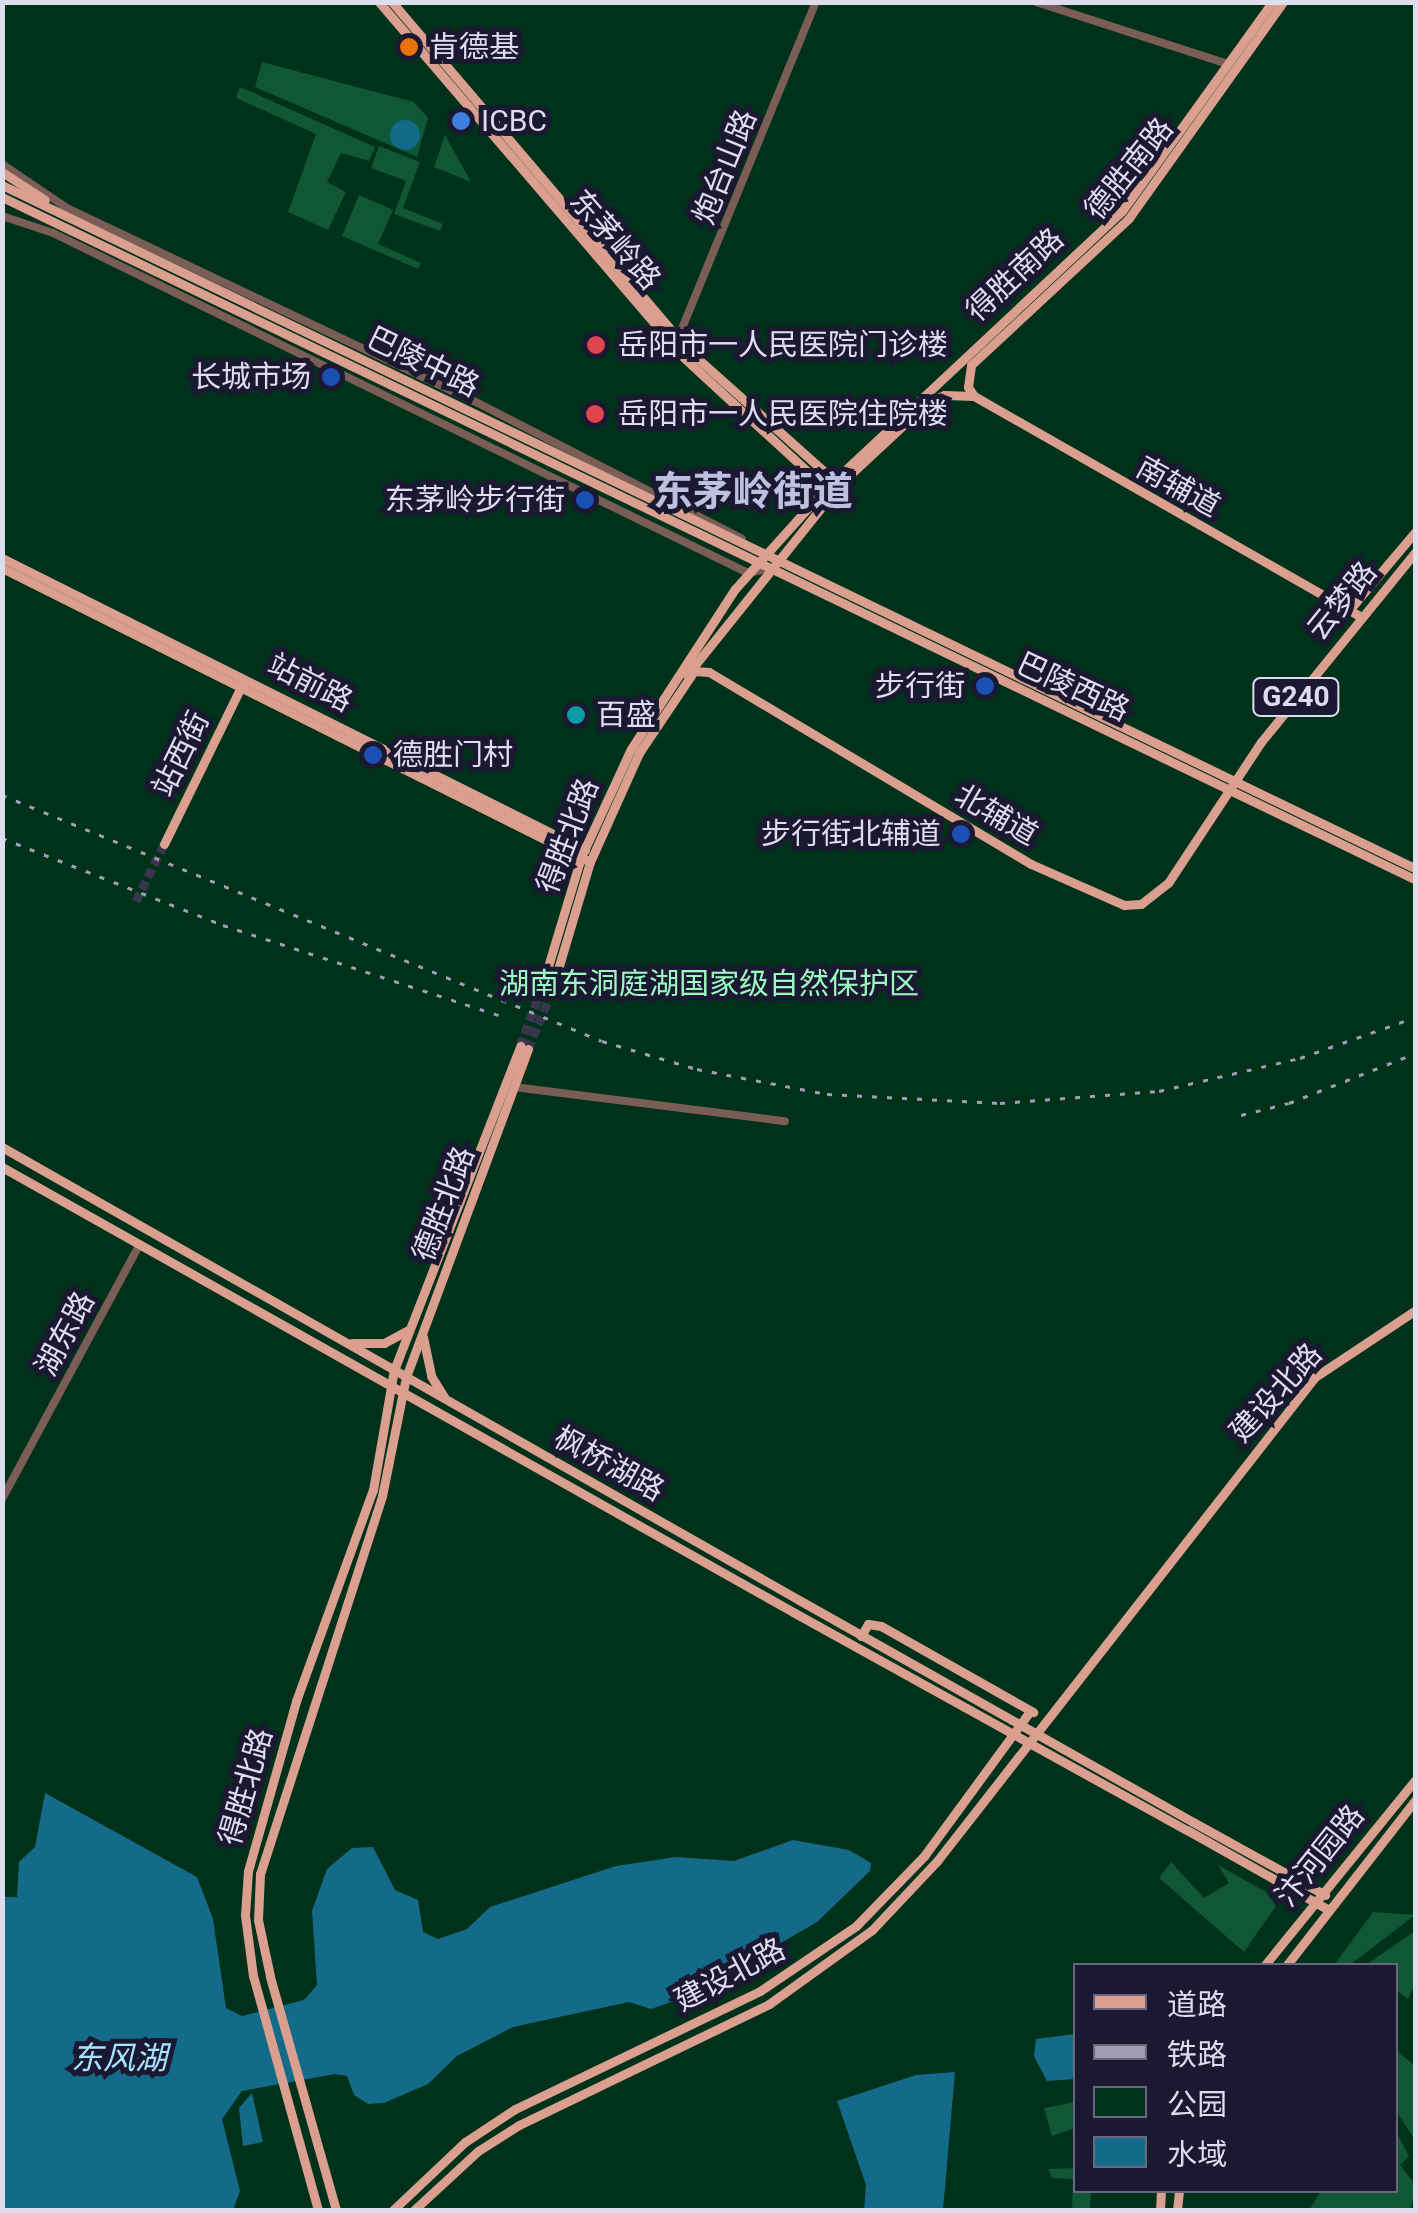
<!DOCTYPE html>
<html>
<head>
<meta charset="utf-8">
<style>
	body { margin:0 }
	#map { position:relative; width:1418px; height:2213px; overflow:hidden; background:#1b1831; font-family:Roboto,"Noto Sans SC",sans-serif }
	div>[style] { position:absolute }
	.green>* { inset:0; background:#00311a }
	.forest>* { inset:0; background:#105735 }
	.water>* { inset:0; background:#136b89 }
	.round { border-radius:50% }
	.major-tunnel>* { height:9px; margin-top:-4.5px; transform-origin:0; background:repeating-linear-gradient(90deg,#38364d 0 9px,transparent 0 13.5px) }
	.minor>* { height:8px; margin:-4px; padding:0 4px; transform-origin:4px; border-radius:4px; background:#7a5d55 }
	.major>* { height:9px; margin:-4.5px; padding:0 4.5px; transform-origin:4.5px; border-radius:4.5px; background:#db9f8f }
	.rail>* { height:2.5px; margin-top:-1.25px; transform-origin:0; background:repeating-linear-gradient(90deg,#a09eb2 0 5px,transparent 0 15px) }
	.major-bridge>* { height:9px; margin:-4.5px; padding:0 4.5px; transform-origin:4.5px; border-radius:4.5px; background:#db9f8f }
	.dots>* { width:28px; height:28px; translate:-50% -50%; box-sizing:border-box; border:5px solid #1b1831; border-radius:50% }
	span { translate:-50% -50%; white-space:nowrap; text-align:center; line-height:1.15; -webkit-text-stroke:10px #1b1831; paint-order:stroke }
	.shield-label span { padding:2px 8px; background:#1b1831; border:2px solid; border-radius:8px; -webkit-text-stroke-width:0 }
	.shield-label { font-size:28px; color:#deddee; font-weight:700 }
	.poi-label { font-size:30px; color:#deddee }
	.left { translate:0 -50%; text-align:left }
	.right { translate:-100% -50%; text-align:right }
	.street-label { font-size:30px; color:#deddee }
	.park-label { font-size:30px; color:#9bf8c0 }
	.water-label { font-size:32px; color:#a6e3fe; font-style:italic }
	.district-label { font-size:40px; color:#c0bfe0; font-weight:700 }
	.frame { position:absolute; inset:0; border:5px solid #deddee; pointer-events:none }
	.legend { position:absolute; left:1073px; top:1963px; width:325px; height:230px; box-sizing:border-box; background:#1b1831; border:2px solid #69677d; margin:0; padding:12px 18px; list-style:none; font-size:30px; color:#deddee }
	.legend li { display:flex; align-items:center; gap:20px; height:50px }
	.legend b { width:50px; border:2px solid #69677d }
</style>
</head>
<body>
<div id="map">
	<div class="green">
		<div style="clip-path:polygon(evenodd,3px 3px,1415px 3px,1415px 2210px,3px 2210px,3px 3px,1076px 1966px,1396px 1966px,1396px 2190px,1076px 2190px,1076px 1966px)"></div>
	</div>
	<div class="forest">
		<div style="clip-path:polygon(262px 62px,414px 102px,428px 118px,417px 157px,255px 87px)"></div>
		<div style="clip-path:polygon(240px 87px,375px 147px,369px 161px,341px 153px,327px 182px,346px 192px,328px 230px,288px 212px,316px 134px,236px 98px)"></div>
		<div style="clip-path:polygon(445px 135px,471px 182px,434px 167px)"></div>
		<div style="clip-path:polygon(379px 146px,420px 162px,403px 208px,443px 224px,440px 231px,394px 214px,406px 181px,371px 168px)"></div>
		<div style="clip-path:polygon(359px 195px,393px 210px,378px 244px,421px 263px,418px 269px,342px 236px)"></div>
		<div style="clip-path:polygon(1171px 1862px,1204px 1898px,1229px 1883px,1218px 1865px,1266px 1892px,1276px 1906px,1244px 1952px,1159px 1878px)"></div>
		<div style="clip-path:polygon(1373px 1912px,1415px 1915px,1350px 1965px,1334px 1965px)"></div>
		<div style="clip-path:polygon(1415px 1931px,1415px 1984px,1408px 1999px,1396px 1990px,1396px 1966px,1366px 1965px)"></div>
		<div style="clip-path:polygon(1396px 2050px,1415px 2066px,1415px 2140px,1396px 2111px)"></div>
		<div style="clip-path:polygon(1075px 2102px,1075px 2128px,1052px 2136px,1044px 2108px)"></div>
		<div style="clip-path:polygon(1396px 2132px,1409px 2156px,1400px 2165px,1415px 2184px,1411px 2210px,1309px 2210px,1321px 2191px,1396px 2190px)"></div>
		<div style="clip-path:polygon(1075px 2168px,1076px 2190px,1091px 2191px,1090px 2210px,1072px 2210px,1073px 2179px,1052px 2178px,1048px 2169px)"></div>
	</div>
	<div class="water">
		<div class="round" style="left:390px;top:120px;width:30px;height:30px"></div>
		<div style="clip-path:polygon(45px 1793px,197px 1877px,213px 1919px,226px 2008px,242px 2016px,304px 2000px,317px 1985px,312px 1911px,327px 1869px,352px 1848px,373px 1847px,395px 1890px,418px 1900px,423px 1932px,438px 1939px,467px 1929px,490px 1907px,616px 1866px,676px 1857px,734px 1861px,793px 1840px,849px 1850px,871px 1863px,870px 1871px,817px 1922px,691px 1995px,651px 2009px,629px 2002px,513px 2027px,457px 2056px,428px 2084px,384px 2103px,368px 2104px,354px 2095px,347px 2076px,335px 2074px,242px 2091px,222px 2119px,240px 2191px,233px 2210px,3px 2210px,3px 1897px,17px 1897px,19px 1862px,35px 1847px)"></div>
		<div style="clip-path:polygon(1075px 2034px,1075px 2079px,1047px 2081px,1034px 2056px,1036px 2039px)"></div>
		<div style="clip-path:polygon(955px 2072px,943px 2210px,864px 2210px,866px 2185px,837px 2101px,916px 2075px)"></div>
		<div style="clip-path:polygon(252px 2093px,263px 2142px,243px 2146px,239px 2108px)"></div>
	</div>
	<div class="major-tunnel">
		<div style="left:136px;top:901px;width:64px;rotate:-63.8deg"></div>
		<div style="left:520px;top:1046px;width:57px;rotate:-69.3deg"></div>
		<div style="left:528px;top:1049px;width:57px;rotate:-67.5deg"></div>
	</div>
	<div class="minor">
		<div style="left:1036px;top:2px;width:202px;rotate:17.9deg"></div>
		<div style="left:2px;top:164px;width:78px;rotate:34.1deg"></div>
		<div style="left:67px;top:208px;width:450px;rotate:25.4deg"></div>
		<div style="left:474px;top:401px;width:301px;rotate:27.2deg"></div>
		<div style="left:2px;top:216px;width:54px;rotate:18.4deg"></div>
		<div style="left:53px;top:233px;width:774px;rotate:26.07deg"></div>
		<div style="left:748px;top:573px;width:17px;rotate:-13deg"></div>
		<div style="left:676px;top:343px;width:369px;rotate:-67.7deg"></div>
		<div style="left:514px;top:1087px;width:273px;rotate:7.2deg"></div>
		<div style="left:2px;top:1499px;width:290px;rotate:-61.6deg"></div>
	</div>
	<div class="major">
		<div style="left:379px;top:2px;width:467px;rotate:49.4deg"></div>
		<div style="left:683px;top:357px;width:201px;rotate:42.6deg"></div>
		<div style="left:392px;top:2px;width:455px;rotate:49.6deg"></div>
		<div style="left:687px;top:349px;width:204px;rotate:41.8deg"></div>
		<div style="left:2px;top:172px;width:51px;rotate:33.1deg"></div>
		<div style="left:2px;top:185px;width:1571px;rotate:25.81deg"></div>
		<div style="left:2px;top:197px;width:1570px;rotate:25.78deg"></div>
		<div style="left:974px;top:396px;width:11px;rotate:-124deg"></div>
		<div style="left:968px;top:387px;width:22px;rotate:-82deg"></div>
		<div style="left:971px;top:365px;width:216px;rotate:-42.9deg"></div>
		<div style="left:1129px;top:218px;width:265px;rotate:-54.5deg"></div>
		<div style="left:974px;top:396px;width:444px;rotate:29.7deg"></div>
		<div style="left:2px;top:558px;width:652px;rotate:26.6deg"></div>
		<div style="left:2px;top:568px;width:653px;rotate:26.57deg"></div>
		<div style="left:1350px;top:609px;width:102px;rotate:-49.8deg"></div>
		<div style="left:687px;top:675px;width:243px;rotate:-51.3deg"></div>
		<div style="left:839px;top:485px;width:119px;rotate:-43deg"></div>
		<div style="left:926px;top:404px;width:20px;rotate:-27deg"></div>
		<div style="left:944px;top:395px;width:30px;rotate:2deg"></div>
		<div style="left:164px;top:844px;width:177px;rotate:-63.9deg"></div>
		<div style="left:540px;top:993px;width:142px;rotate:-73.2deg"></div>
		<div style="left:581px;top:857px;width:119px;rotate:-65.2deg"></div>
		<div style="left:631px;top:749px;width:191px;rotate:-57deg"></div>
		<div style="left:735px;top:589px;width:136px;rotate:-48deg"></div>
		<div style="left:826px;top:488px;width:405px;rotate:-43.1deg"></div>
		<div style="left:1122px;top:211px;width:257px;rotate:-54.3deg"></div>
		<div style="left:550px;top:996px;width:140px;rotate:-73.4deg"></div>
		<div style="left:590px;top:862px;width:120px;rotate:-65.8deg"></div>
		<div style="left:639px;top:753px;width:99px;rotate:-56.1deg"></div>
		<div style="left:694px;top:671px;width:15px;rotate:4deg"></div>
		<div style="left:709px;top:672px;width:375px;rotate:30.8deg"></div>
		<div style="left:1031px;top:864px;width:102px;rotate:23.8deg"></div>
		<div style="left:1124px;top:905px;width:17px;rotate:-3deg"></div>
		<div style="left:1141px;top:904px;width:34px;rotate:-38deg"></div>
		<div style="left:1168px;top:883px;width:169px;rotate:-56.6deg"></div>
		<div style="left:1261px;top:742px;width:246px;rotate:-50.9deg"></div>
		<div style="left:2px;top:1147px;width:917px;rotate:29.61deg"></div>
		<div style="left:2px;top:1167px;width:908px;rotate:29.36deg"></div>
		<div style="left:423px;top:1337px;width:40px;rotate:78deg"></div>
		<div style="left:431px;top:1376px;width:25px;rotate:58deg"></div>
		<div style="left:352px;top:1343px;width:32px"></div>
		<div style="left:384px;top:1343px;width:27px;rotate:-28deg"></div>
		<div style="left:861px;top:1636px;width:14px;rotate:-60deg"></div>
		<div style="left:868px;top:1624px;width:13px;rotate:9deg"></div>
		<div style="left:881px;top:1626px;width:175px;rotate:29.5deg"></div>
		<div style="left:1193px;top:1822px;width:151px;rotate:28.9deg"></div>
		<div style="left:1187px;top:1830px;width:163px;rotate:29.4deg"></div>
		<div style="left:1264px;top:1966px;width:241px;rotate:-50.9deg"></div>
		<div style="left:1286px;top:1966px;width:212px;rotate:-52.1deg"></div>
		<div style="left:318px;top:2210px;width:243px;rotate:-105.5deg"></div>
		<div style="left:253px;top:1976px;width:62px;rotate:-97.5deg"></div>
		<div style="left:245px;top:1915px;width:44px;rotate:-86.1deg"></div>
		<div style="left:248px;top:1871px;width:177px;rotate:-74.2deg"></div>
		<div style="left:296px;top:1701px;width:225px;rotate:-70deg"></div>
		<div style="left:373px;top:1490px;width:122px;rotate:-80.1deg"></div>
		<div style="left:394px;top:1370px;width:348px;rotate:-68.7deg"></div>
		<div style="left:336px;top:2210px;width:243px;rotate:-105.8deg"></div>
		<div style="left:270px;top:1976px;width:57px;rotate:-102.1deg"></div>
		<div style="left:258px;top:1920px;width:46px;rotate:-87.5deg"></div>
		<div style="left:260px;top:1874px;width:397px;rotate:-72.1deg"></div>
		<div style="left:382px;top:1496px;width:121px;rotate:-78.6deg"></div>
		<div style="left:406px;top:1377px;width:350px;rotate:-69.6deg"></div>
		<div style="left:393px;top:2210px;width:99px;rotate:-43.4deg"></div>
		<div style="left:465px;top:2142px;width:60px;rotate:-33.4deg"></div>
		<div style="left:515px;top:2109px;width:272px;rotate:-25.7deg"></div>
		<div style="left:760px;top:1991px;width:116px;rotate:-34.1deg"></div>
		<div style="left:856px;top:1926px;width:98px;rotate:-45.8deg"></div>
		<div style="left:924px;top:1856px;width:180px;rotate:-53.8deg"></div>
		<div style="left:414px;top:2210px;width:87px;rotate:-42.7deg"></div>
		<div style="left:478px;top:2151px;width:49px;rotate:-32.4deg"></div>
		<div style="left:519px;top:2125px;width:278px;rotate:-25.8deg"></div>
		<div style="left:769px;top:2004px;width:127px;rotate:-35.7deg"></div>
		<div style="left:872px;top:1930px;width:95px;rotate:-46.7deg"></div>
		<div style="left:937px;top:1861px;width:614px;rotate:-52.01deg"></div>
		<div style="left:1315px;top:1377px;width:121px;rotate:-33.6deg"></div>
		<div style="left:1160px;top:2210px;width:20px;rotate:-87deg"></div>
		<div style="left:1177px;top:2210px;width:20px;rotate:-84deg"></div>
	</div>
	<div class="rail">
		<div style="left:2px;top:795px;width:648px;rotate:22.29deg"></div>
		<div style="left:602px;top:1041px;width:99px;rotate:16.4deg"></div>
		<div style="left:697px;top:1069px;width:132px;rotate:10.9deg"></div>
		<div style="left:827px;top:1094px;width:173px;rotate:3deg"></div>
		<div style="left:1000px;top:1103px;width:159px;rotate:-4.3deg"></div>
		<div style="left:1159px;top:1091px;width:145px;rotate:-13.2deg"></div>
		<div style="left:1300px;top:1058px;width:123px;rotate:-19.5deg"></div>
		<div style="left:2px;top:838px;width:238px;rotate:21.5deg"></div>
		<div style="left:223px;top:925px;width:290px;rotate:18.1deg"></div>
		<div style="left:1241px;top:1115px;width:49px;rotate:-14deg"></div>
		<div style="left:1289px;top:1103px;width:136px;rotate:-21.5deg"></div>
	</div>
	<div class="major-bridge">
		<div style="left:799px;top:1600px;width:452px;rotate:29.4deg"></div>
		<div style="left:793px;top:1612px;width:450px;rotate:29deg"></div>
	</div>
	<div class="dots">
		<div style="left:409px;top:47px;background:#e8710a"></div>
		<div style="left:461px;top:121px;background:#3f7fe0"></div>
		<div style="left:596px;top:345px;background:#e0444e"></div>
		<div style="left:331px;top:377px;background:#1a4fb4"></div>
		<div style="left:595px;top:414px;background:#e0444e"></div>
		<div style="left:585px;top:500px;background:#1a4fb4"></div>
		<div style="left:985px;top:686px;background:#1a4fb4"></div>
		<div style="left:576px;top:715px;background:#0f9aa8"></div>
		<div style="left:373px;top:755px;background:#1a4fb4"></div>
		<div style="left:961px;top:834px;background:#1a4fb4"></div>
	</div>
	<div class="shield-label">
		<span style="left:1296px;top:697px">G240</span>
	</div>
	<div class="poi-label">
		<span class="left" style="left:429px;top:47px">肯德基</span>
		<span class="left" style="left:481px;top:121px">ICBC</span>
		<span class="left" style="left:618px;top:345px">岳阳市一人民医院门诊楼</span>
		<span class="right" style="left:311px;top:377px">长城市场</span>
		<span class="left" style="left:618px;top:414px">岳阳市一人民医院住院楼</span>
		<span class="right" style="left:565px;top:500px">东茅岭步行街</span>
		<span class="right" style="left:965px;top:686px">步行街</span>
		<span class="left" style="left:596px;top:715px">百盛</span>
		<span class="left" style="left:393px;top:755px">德胜门村</span>
		<span class="right" style="left:941px;top:834px">步行街北辅道</span>
	</div>
	<div class="street-label">
		<span style="left:725px;top:167px;rotate:-68deg">炮台山路</span>
		<span style="left:1129px;top:169px;rotate:-51deg">德胜南路</span>
		<span style="left:615px;top:240px;rotate:49deg">东茅岭路</span>
		<span style="left:1015px;top:275px;rotate:-43deg">得胜南路</span>
		<span style="left:423px;top:362px;rotate:26deg">巴陵中路</span>
		<span style="left:1178px;top:487px;rotate:29deg">南辅道</span>
		<span style="left:1342px;top:601px;rotate:-51deg">云梦路</span>
		<span style="left:310px;top:683px;rotate:27deg">站前路</span>
		<span style="left:1073px;top:687px;rotate:25deg">巴陵西路</span>
		<span style="left:181px;top:754px;rotate:-64deg">站西街</span>
		<span style="left:996px;top:815px;rotate:30deg">北辅道</span>
		<span style="left:568px;top:836px;rotate:-69deg">得胜北路</span>
		<span style="left:444px;top:1204px;rotate:-69deg">德胜北路</span>
		<span style="left:65px;top:1334px;rotate:-62deg">湖东路</span>
		<span style="left:1276px;top:1393px;rotate:-48deg">建设北路</span>
		<span style="left:609px;top:1464px;rotate:29deg">枫桥湖路</span>
		<span style="left:246px;top:1787px;rotate:-74deg">得胜北路</span>
		<span style="left:1320px;top:1856px;rotate:-51deg">汴河园路</span>
		<span style="left:730px;top:1975px;rotate:-28deg">建设北路</span>
	</div>
	<div class="park-label">
		<span style="left:709px;top:984px">湖南东洞庭湖国家级自然保护区</span>
	</div>
	<div class="water-label">
		<span style="left:119px;top:2058px">东风湖</span>
	</div>
	<div class="district-label">
		<span style="left:753px;top:492px">东茅岭街道</span>
	</div>
	<div class="frame"></div>
	<ul class="legend">
	<li><b style="height:12px;background:#db9f8f"></b>道路</li>
	<li><b style="height:12px;background:#a09eb2"></b>铁路</li>
	<li><b style="height:28px;background:#00311a"></b>公园</li>
	<li><b style="height:28px;background:#136b89"></b>水域</li>
	</ul>
</div>
</body>
</html>
